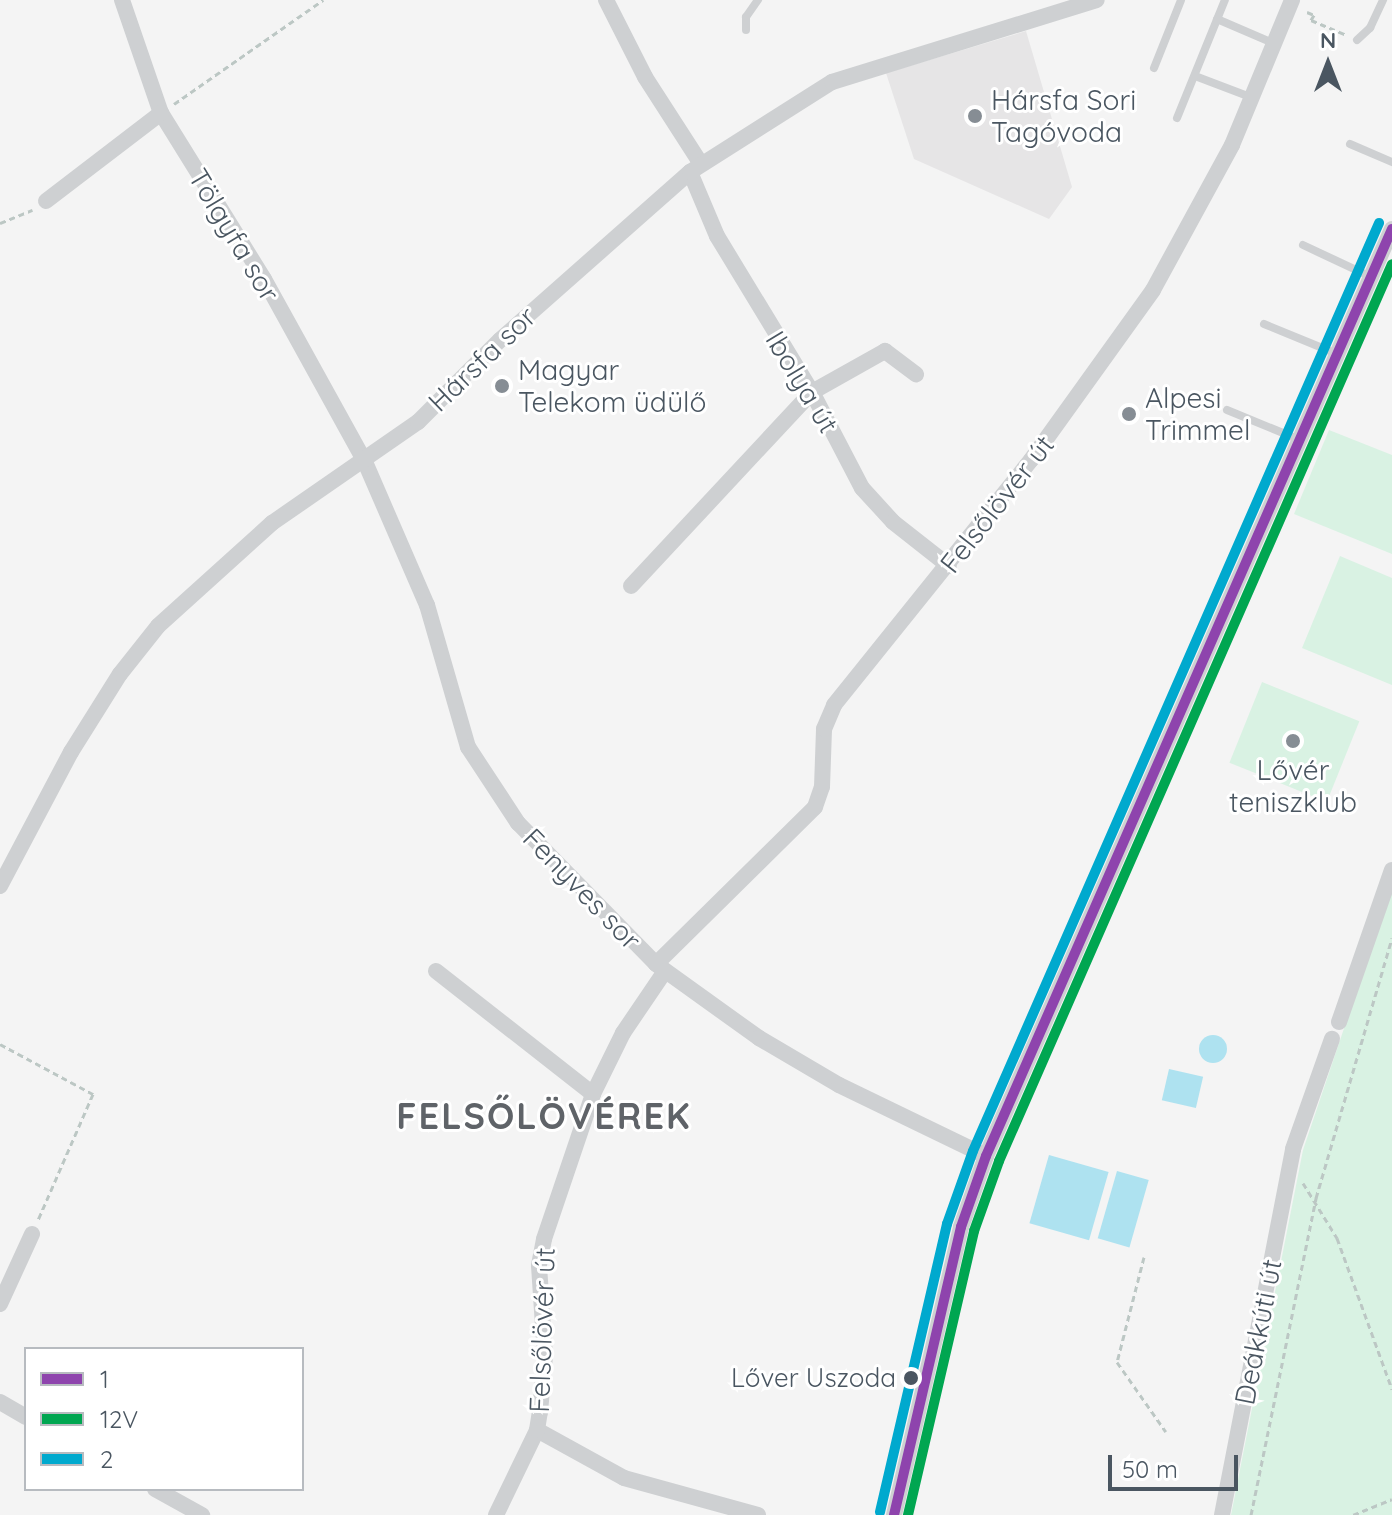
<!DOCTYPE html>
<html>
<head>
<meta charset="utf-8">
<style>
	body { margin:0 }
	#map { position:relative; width:1392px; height:1515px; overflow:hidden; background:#f4f4f4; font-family:Quicksand,sans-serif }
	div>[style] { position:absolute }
	.education>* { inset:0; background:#e6e5e6 }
	.green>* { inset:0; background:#d9f2e3; transform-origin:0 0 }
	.water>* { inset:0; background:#aee2f0; transform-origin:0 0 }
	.round { border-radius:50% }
	.path>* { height:3px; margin-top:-1.5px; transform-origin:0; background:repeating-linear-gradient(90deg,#bcc7c4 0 6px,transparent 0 10px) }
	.service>* { height:8px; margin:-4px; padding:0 4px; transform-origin:4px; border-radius:4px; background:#ced0d2 }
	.minor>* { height:16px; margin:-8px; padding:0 8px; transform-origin:8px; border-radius:8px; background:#ced0d2 }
	.bus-1>* { height:10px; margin:-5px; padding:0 5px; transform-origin:5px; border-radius:5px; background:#8e44ad }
	.bus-2>* { height:10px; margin:-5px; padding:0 5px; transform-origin:5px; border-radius:5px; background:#00a651 }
	.bus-3>* { height:10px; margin:-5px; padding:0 5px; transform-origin:5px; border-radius:5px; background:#00a9ce }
	.dots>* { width:22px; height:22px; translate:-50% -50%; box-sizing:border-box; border:4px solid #fff; border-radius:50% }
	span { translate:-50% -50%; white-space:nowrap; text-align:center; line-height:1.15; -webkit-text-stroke:6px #fff; paint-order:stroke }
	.bus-label { font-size:26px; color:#4a5661 }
	.right { translate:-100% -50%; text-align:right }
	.poi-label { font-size:28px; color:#4a5661 }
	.left { translate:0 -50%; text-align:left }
	.street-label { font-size:28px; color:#4a5661 }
	.district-label { font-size:36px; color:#5f6368; font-weight:700; letter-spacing:2px }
	.legend { position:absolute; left:24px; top:1347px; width:280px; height:144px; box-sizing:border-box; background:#fff; border:2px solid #b7bbc0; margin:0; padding:10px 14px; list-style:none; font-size:24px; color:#4a5661 }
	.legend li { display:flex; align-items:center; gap:16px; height:40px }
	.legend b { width:40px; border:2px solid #b7bbc0 }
	.north { position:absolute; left:1288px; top:24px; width:80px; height:80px; -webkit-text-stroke:6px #fff; paint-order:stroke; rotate:0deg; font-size:22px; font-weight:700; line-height:32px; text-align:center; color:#4a5661 }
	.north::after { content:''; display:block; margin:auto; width:28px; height:36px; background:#4a5661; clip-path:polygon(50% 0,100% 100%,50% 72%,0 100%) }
	.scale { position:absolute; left:1108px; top:1455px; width:130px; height:36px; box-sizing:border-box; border:4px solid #4a5661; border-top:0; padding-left:10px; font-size:24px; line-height:28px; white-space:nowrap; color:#4a5661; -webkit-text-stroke:6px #fff; paint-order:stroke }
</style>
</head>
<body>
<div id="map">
	<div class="education">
		<div style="clip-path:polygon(1026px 31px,1072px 187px,1049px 219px,914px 159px,886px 73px)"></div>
	</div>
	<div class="green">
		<div style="clip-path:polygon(1329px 430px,1392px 455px,1392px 554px,1294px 514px)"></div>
		<div style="clip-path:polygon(1340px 556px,1392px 578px,1392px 685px,1302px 648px)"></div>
		<div style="left:1262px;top:682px;width:105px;height:87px;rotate:22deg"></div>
		<div style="clip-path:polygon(1392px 886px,1392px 1515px,1231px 1515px,1303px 1150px)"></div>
	</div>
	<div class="water">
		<div class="round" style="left:1199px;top:1035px;width:28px;height:28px"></div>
		<div style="left:1169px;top:1069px;width:35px;height:32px;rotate:13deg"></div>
		<div style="left:1049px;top:1155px;width:62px;height:71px;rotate:16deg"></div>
		<div style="left:1117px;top:1171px;width:33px;height:70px;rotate:16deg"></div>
	</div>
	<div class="path">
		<div style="left:1307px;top:12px;width:8px;rotate:23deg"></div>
		<div style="left:1314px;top:15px;width:6px;rotate:121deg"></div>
		<div style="left:1311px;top:20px;width:39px;rotate:23deg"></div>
		<div style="left:174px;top:104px;width:182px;rotate:-34.9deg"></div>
		<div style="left:0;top:223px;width:35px;rotate:-22deg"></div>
		<div style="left:0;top:1044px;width:106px;rotate:28.3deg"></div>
		<div style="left:93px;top:1094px;width:137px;rotate:113.6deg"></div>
		<div style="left:1303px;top:1183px;width:65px;rotate:58.3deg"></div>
		<div style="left:1337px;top:1238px;width:161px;rotate:70deg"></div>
		<div style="left:1144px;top:1257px;width:108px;rotate:104.4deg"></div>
		<div style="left:1117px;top:1362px;width:85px;rotate:55deg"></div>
		<div style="left:1251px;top:1515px;width:324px;rotate:-78.4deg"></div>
		<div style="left:1316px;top:1198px;width:271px;rotate:-73.7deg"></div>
		<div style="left:1353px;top:1515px;width:42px;rotate:-22.3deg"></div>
	</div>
	<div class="service">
		<div style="left:1217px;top:19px;width:63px;rotate:23.3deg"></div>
		<div style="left:746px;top:30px;width:13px;rotate:-90deg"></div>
		<div style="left:746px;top:17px;width:21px;rotate:-55deg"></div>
		<div style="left:1357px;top:40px;width:18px;rotate:-43deg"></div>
		<div style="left:1370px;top:28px;width:31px;rotate:-65deg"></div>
		<div style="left:1154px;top:68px;width:73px;rotate:-68.3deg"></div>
		<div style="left:1195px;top:76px;width:62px;rotate:20.8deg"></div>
		<div style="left:1177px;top:118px;width:127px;rotate:-67.9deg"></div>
		<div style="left:1350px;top:144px;width:46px;rotate:23.2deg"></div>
		<div style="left:1303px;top:245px;width:75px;rotate:25.2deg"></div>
		<div style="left:1264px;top:324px;width:79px;rotate:22.3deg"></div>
		<div style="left:1227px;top:410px;width:79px;rotate:22.3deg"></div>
	</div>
	<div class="minor">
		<div style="left:122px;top:0;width:120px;rotate:71deg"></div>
		<div style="left:161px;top:113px;width:195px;rotate:58.2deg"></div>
		<div style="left:264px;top:279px;width:209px;rotate:61.1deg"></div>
		<div style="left:365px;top:462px;width:156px;rotate:66.6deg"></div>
		<div style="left:427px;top:605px;width:148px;rotate:73.9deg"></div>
		<div style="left:468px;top:747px;width:91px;rotate:56.7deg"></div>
		<div style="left:518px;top:823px;width:197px;rotate:45.6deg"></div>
		<div style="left:656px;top:964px;width:127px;rotate:35.7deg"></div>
		<div style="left:759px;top:1038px;width:93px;rotate:30.4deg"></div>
		<div style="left:839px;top:1085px;width:163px;rotate:25.8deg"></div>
		<div style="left:606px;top:0;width:86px;rotate:63.1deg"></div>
		<div style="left:645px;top:77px;width:103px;rotate:57.2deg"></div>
		<div style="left:690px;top:172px;width:69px;rotate:67.1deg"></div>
		<div style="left:717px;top:236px;width:183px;rotate:58.7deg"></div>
		<div style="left:812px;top:392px;width:108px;rotate:62.5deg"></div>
		<div style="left:862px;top:488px;width:46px;rotate:47.6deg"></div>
		<div style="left:893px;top:522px;width:71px;rotate:38.2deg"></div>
		<div style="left:46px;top:201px;width:145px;rotate:-37.4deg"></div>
		<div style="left:631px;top:586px;width:265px;rotate:-47deg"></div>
		<div style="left:812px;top:392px;width:84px;rotate:-29.3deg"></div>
		<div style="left:885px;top:351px;width:39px;rotate:37deg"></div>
		<div style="left:0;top:886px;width:152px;rotate:-62.1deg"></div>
		<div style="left:71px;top:752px;width:92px;rotate:-57.9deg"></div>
		<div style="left:120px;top:674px;width:61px;rotate:-51.6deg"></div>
		<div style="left:158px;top:626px;width:154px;rotate:-42.1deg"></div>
		<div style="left:272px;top:523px;width:178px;rotate:-34.7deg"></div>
		<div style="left:418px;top:422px;width:116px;rotate:-45deg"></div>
		<div style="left:500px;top:340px;width:254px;rotate:-41.5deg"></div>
		<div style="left:690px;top:172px;width:168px;rotate:-32.4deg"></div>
		<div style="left:832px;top:82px;width:277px;rotate:-17.2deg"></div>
		<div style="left:656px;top:964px;width:223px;rotate:-44.6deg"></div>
		<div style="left:815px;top:807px;width:21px;rotate:-71deg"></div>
		<div style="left:822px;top:787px;width:58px;rotate:-88deg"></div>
		<div style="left:824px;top:729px;width:26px;rotate:-67deg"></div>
		<div style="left:834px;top:705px;width:314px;rotate:-51.2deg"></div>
		<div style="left:1031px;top:460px;width:209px;rotate:-54.3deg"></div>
		<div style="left:1153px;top:290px;width:165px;rotate:-61.4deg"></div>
		<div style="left:1232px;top:145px;width:157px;rotate:-67.5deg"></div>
		<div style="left:436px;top:971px;width:199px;rotate:38.1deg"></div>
		<div style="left:1339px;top:1022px;width:161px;rotate:-70.8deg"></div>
		<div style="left:0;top:1304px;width:77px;rotate:-65.4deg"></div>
		<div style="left:0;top:1402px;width:30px;rotate:30deg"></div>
		<div style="left:537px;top:1430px;width:99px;rotate:28.9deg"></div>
		<div style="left:624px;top:1478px;width:139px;rotate:15.4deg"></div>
		<div style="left:155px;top:1489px;width:54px;rotate:29deg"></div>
		<div style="left:496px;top:1515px;width:94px;rotate:-64.2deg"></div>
		<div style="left:537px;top:1430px;width:18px;rotate:-81deg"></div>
		<div style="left:540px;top:1412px;width:56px;rotate:-84.9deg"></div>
		<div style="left:545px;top:1356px;width:91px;rotate:-93.8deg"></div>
		<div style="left:539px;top:1265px;width:26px;rotate:-79deg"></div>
		<div style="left:544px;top:1239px;width:153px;rotate:-71.3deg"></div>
		<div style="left:593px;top:1094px;width:68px;rotate:-63.8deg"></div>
		<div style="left:623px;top:1033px;width:75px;rotate:-55.9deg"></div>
		<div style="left:894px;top:1515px;width:296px;rotate:-76.9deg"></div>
		<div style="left:961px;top:1227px;width:75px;rotate:-70.6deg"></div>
		<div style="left:986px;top:1156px;width:1012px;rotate:-66.35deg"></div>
		<div style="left:1222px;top:1515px;width:373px;rotate:-79deg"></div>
		<div style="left:1293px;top:1149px;width:117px;rotate:-70.5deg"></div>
	</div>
	<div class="bus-1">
		<div style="left:894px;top:1515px;width:296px;rotate:-76.9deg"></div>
		<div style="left:961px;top:1227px;width:75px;rotate:-70.6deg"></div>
		<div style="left:986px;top:1156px;width:1012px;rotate:-66.35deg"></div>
	</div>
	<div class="bus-2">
		<div style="left:908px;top:1515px;width:292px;rotate:-76.9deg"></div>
		<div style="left:974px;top:1231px;width:74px;rotate:-70.3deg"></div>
		<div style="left:999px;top:1161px;width:979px;rotate:-66.34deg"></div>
	</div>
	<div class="bus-3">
		<div style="left:880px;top:1512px;width:296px;rotate:-76.9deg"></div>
		<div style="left:947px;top:1224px;width:77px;rotate:-70.4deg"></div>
		<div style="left:973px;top:1151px;width:1013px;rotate:-66.37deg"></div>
	</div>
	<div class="dots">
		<div style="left:975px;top:116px;background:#868d94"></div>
		<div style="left:502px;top:386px;background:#868d94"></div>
		<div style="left:1129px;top:414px;background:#868d94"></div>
		<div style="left:1293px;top:741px;background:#868d94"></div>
		<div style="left:911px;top:1378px;background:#4a5661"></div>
	</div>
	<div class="bus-label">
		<span class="right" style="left:896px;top:1378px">Lőver Uszoda</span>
	</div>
	<div class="poi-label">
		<span class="left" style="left:991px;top:116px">Hársfa Sori<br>Tagóvoda</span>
		<span class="left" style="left:518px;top:386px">Magyar<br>Telekom üdülő</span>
		<span class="left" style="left:1145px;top:414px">Alpesi<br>Trimmel</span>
		<span style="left:1293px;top:786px">Lővér<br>teniszklub</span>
	</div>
	<div class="street-label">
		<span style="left:234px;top:235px;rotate:59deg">Tölgyfa sor</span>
		<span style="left:482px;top:359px;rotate:-44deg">Hársfa sor</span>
		<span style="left:802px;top:382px;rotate:59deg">Ibolya út</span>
		<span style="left:997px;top:504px;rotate:-52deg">Felsőlövér út</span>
		<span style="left:582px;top:889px;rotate:46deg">Fenyves sor</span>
		<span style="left:542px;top:1330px;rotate:-88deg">Felsőlövér út</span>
		<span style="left:1258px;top:1332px;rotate:-79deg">Deákkúti út</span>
	</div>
	<div class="district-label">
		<span style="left:544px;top:1116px">FELSŐLÖVÉREK</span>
	</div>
	<ul class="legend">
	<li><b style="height:10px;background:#8e44ad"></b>1</li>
	<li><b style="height:10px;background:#00a651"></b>12V</li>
	<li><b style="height:10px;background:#00a9ce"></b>2</li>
	</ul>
	<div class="north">N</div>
	<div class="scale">50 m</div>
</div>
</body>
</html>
